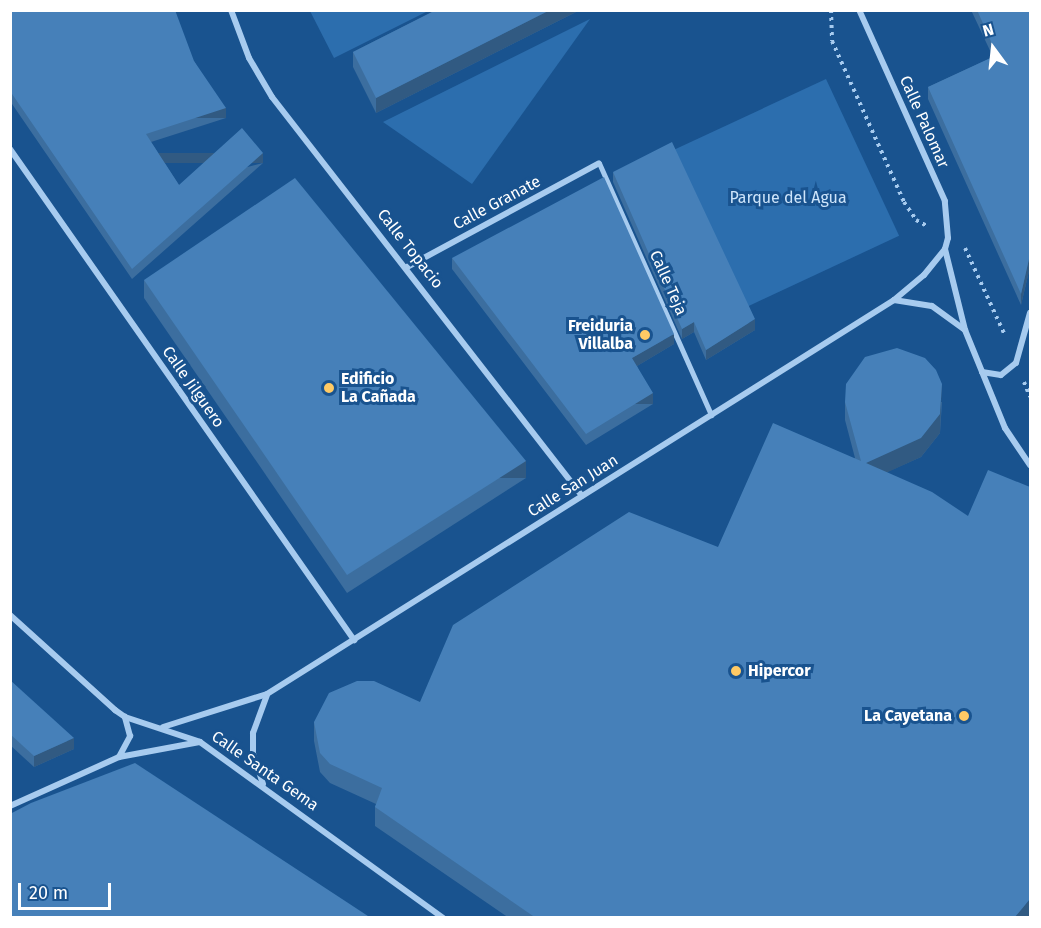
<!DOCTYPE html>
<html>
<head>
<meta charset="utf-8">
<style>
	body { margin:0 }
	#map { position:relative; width:1041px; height:928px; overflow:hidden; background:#19538f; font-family:"Fira Sans",sans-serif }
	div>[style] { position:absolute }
	.green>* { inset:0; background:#2c6eae; transform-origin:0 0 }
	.path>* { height:4px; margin-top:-2px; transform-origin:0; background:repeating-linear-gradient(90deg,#a7cbef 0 3px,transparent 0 7.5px) }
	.pedestrian>* { height:5px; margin:-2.5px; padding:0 2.5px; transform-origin:2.5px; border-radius:2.5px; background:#a7cbef }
	.minor>* { height:6px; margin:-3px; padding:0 3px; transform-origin:3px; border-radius:3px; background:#a7cbef }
	.wall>* { inset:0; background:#3c6e9f }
	.shaded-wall>* { inset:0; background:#315a82; transform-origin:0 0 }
	.building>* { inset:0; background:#4680b9 }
	.dots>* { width:16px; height:16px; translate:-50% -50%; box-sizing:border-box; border:3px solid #19538f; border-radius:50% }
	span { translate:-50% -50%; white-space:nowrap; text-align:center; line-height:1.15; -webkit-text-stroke:6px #19538f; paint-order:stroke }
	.street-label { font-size:16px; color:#fff }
	.park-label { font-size:16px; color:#cde4fa }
	.poi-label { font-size:16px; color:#fff; font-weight:700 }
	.right { translate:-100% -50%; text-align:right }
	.left { translate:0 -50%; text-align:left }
	.frame { position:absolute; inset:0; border:12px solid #fff; pointer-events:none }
	.north { position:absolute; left:963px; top:18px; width:60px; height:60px; -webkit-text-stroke:4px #19538f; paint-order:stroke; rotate:345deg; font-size:16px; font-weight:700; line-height:24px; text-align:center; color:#fff }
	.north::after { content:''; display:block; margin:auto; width:21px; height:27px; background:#fff; clip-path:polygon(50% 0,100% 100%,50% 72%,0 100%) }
	.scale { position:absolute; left:18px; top:883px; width:93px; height:27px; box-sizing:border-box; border:3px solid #fff; border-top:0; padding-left:8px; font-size:18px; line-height:21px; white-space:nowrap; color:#fff; -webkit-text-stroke:4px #19538f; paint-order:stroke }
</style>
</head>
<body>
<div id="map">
	<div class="green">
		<div style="clip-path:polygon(310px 11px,428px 11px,334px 58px)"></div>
		<div style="clip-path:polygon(590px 19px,472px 184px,383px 122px)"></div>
		<div style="left:826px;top:79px;width:173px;height:170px;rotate:65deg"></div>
	</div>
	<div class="path">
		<div style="left:831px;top:10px;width:31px;rotate:88deg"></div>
		<div style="left:832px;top:41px;width:176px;rotate:65.9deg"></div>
		<div style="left:904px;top:202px;width:22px;rotate:56deg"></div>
		<div style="left:916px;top:220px;width:13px;rotate:29deg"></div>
		<div style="left:965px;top:248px;width:94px;rotate:65.4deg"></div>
		<div style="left:1024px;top:382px;width:16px;rotate:68deg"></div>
	</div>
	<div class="pedestrian">
		<div style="left:599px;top:163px;width:276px;rotate:66deg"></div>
	</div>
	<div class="minor">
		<div style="left:231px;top:10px;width:51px;rotate:69.4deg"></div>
		<div style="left:249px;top:58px;width:45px;rotate:59.5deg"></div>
		<div style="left:272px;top:97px;width:505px;rotate:52.15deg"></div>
		<div style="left:10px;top:149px;width:600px;rotate:54.98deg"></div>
		<div style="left:945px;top:249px;width:83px;rotate:76.1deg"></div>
		<div style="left:965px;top:330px;width:106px;rotate:67.8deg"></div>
		<div style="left:1005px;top:428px;width:45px;rotate:56deg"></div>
		<div style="left:407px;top:267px;width:218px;rotate:-28.4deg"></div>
		<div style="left:894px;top:300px;width:38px;rotate:9deg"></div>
		<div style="left:932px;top:306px;width:41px;rotate:36deg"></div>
		<div style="left:982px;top:372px;width:19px;rotate:9deg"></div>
		<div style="left:1001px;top:375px;width:19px;rotate:-39deg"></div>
		<div style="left:1016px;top:363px;width:52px;rotate:-74.4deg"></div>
		<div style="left:10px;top:615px;width:142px;rotate:42.1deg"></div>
		<div style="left:115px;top:710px;width:12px;rotate:35deg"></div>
		<div style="left:125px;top:717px;width:79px;rotate:18.4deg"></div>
		<div style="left:200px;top:742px;width:300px;rotate:35.9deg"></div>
		<div style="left:163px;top:727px;width:109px;rotate:-17.6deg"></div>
		<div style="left:267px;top:694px;width:741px;rotate:-32.14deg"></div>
		<div style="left:894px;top:300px;width:39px;rotate:-40deg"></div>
		<div style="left:924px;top:275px;width:33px;rotate:-51deg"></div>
		<div style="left:945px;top:249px;width:11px;rotate:-75deg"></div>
		<div style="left:948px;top:238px;width:37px;rotate:-95deg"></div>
		<div style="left:945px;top:201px;width:209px;rotate:-114.2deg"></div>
		<div style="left:119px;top:757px;width:24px;rotate:-62deg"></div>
		<div style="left:130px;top:736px;width:20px;rotate:-105deg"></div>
		<div style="left:263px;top:784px;width:32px;rotate:-108deg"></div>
		<div style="left:253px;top:754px;width:21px;rotate:-90deg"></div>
		<div style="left:253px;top:733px;width:40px;rotate:-69.8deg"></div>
		<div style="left:10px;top:806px;width:120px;rotate:-24.2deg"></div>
		<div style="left:119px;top:757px;width:82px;rotate:-10.5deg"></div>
	</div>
	<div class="wall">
		<div style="clip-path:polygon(10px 10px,194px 61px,226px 118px,151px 142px,179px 185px,263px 163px,132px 279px,10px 101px)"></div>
		<div style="clip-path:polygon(436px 10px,580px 10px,376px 113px,353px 67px,353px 52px)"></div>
		<div style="clip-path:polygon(971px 10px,1030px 10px,1030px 273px,1029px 271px,1021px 305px,928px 99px,928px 87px,993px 57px)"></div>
		<div style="clip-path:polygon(613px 172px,755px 330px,706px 360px,694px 332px,682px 339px,613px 182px)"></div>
		<div style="clip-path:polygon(452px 258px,674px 344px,637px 366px,653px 404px,586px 445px,452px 269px)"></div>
		<div style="clip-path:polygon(144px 280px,526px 478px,347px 593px,144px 298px)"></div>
		<div style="clip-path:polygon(845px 402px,942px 402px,940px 433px,921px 457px,887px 472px,1030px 918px,509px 918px,375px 826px,375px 807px,376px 804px,330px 783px,320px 772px,314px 741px,314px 722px,420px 702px,718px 547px,855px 458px,845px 420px)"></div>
		<div style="clip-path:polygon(10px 680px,74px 749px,34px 767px,10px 745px)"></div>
	</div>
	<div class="shaded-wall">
		<div style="clip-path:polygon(550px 10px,580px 10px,376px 113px,376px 98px)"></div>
		<div style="left:226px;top:108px;width:10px;height:84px;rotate:90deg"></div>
		<div style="left:263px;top:153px;width:10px;height:175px;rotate:90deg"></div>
		<div style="clip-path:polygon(1029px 259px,1029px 271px,1021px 305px,1021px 294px)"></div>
		<div style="clip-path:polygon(755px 319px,755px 330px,706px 360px,706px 350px)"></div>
		<div style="clip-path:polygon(694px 322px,694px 332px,682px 339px,682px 329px)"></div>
		<div style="clip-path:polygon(674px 334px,674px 344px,632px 369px,632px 358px)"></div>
		<div style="clip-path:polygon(942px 384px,940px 433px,921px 457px,866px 482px,866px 463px)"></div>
		<div style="left:653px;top:393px;width:11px;height:79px;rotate:90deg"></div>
		<div style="left:526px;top:461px;width:17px;height:212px;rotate:90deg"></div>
		<div style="clip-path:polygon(74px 738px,74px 749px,34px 767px,34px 756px)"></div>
		<div style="clip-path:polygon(1030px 899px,1030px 918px,1014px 918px)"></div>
	</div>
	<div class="building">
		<div style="clip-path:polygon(10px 10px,175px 10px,194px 61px,226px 108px,146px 134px,179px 185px,242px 128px,263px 153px,132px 269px,10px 91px)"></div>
		<div style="clip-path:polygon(436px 10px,550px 10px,376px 98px,353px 52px)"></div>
		<div style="clip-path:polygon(977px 10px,1030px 10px,1030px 262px,1029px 259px,1021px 294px,928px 87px,997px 55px)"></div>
		<div style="clip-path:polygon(672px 142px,755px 319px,706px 350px,694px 322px,682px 329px,613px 172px)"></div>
		<div style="clip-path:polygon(604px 177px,674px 334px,632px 358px,653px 393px,586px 434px,452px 258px)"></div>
		<div style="clip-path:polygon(295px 178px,526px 461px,347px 575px,144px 280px)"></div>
		<div style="clip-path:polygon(897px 348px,925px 358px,936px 370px,942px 384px,940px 414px,921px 438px,866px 463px,932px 492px,968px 516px,988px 470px,1030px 487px,1030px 899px,1014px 918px,536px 918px,375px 807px,382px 788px,330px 764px,320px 753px,314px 722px,329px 693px,357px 681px,374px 681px,420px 702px,453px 625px,629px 512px,718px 547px,773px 423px,861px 461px,845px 402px,846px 384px,865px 357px)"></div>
		<div style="clip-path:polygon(10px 680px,74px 738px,34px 756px,10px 734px)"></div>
		<div style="clip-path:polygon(135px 763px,371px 918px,10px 918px,10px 814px,31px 803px)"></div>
	</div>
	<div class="dots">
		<div style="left:645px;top:335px;background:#ffca65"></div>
		<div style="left:329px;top:388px;background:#ffca65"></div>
		<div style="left:736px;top:671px;background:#ffca65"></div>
		<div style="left:964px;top:716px;background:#ffca65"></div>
	</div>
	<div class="street-label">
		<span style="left:924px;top:122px;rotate:66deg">Calle Palomar</span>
		<span style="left:497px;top:203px;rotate:-28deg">Calle Granate</span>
		<span style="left:410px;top:249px;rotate:52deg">Calle Topacio</span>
		<span style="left:668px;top:283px;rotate:66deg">Calle Teja</span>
		<span style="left:193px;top:387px;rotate:55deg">Calle Jilguero</span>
		<span style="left:573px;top:486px;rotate:-32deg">Calle San Juan</span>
		<span style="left:265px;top:771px;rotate:35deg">Calle Santa Gema</span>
	</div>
	<div class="park-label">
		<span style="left:788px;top:198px">Parque del Agua</span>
	</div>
	<div class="poi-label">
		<span class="right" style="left:633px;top:335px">Freiduria<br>Villalba</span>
		<span class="left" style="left:341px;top:388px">Edificio<br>La Cañada</span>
		<span class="left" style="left:748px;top:671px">Hipercor</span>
		<span class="right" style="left:952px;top:716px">La Cayetana</span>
	</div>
	<div class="frame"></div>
	<div class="north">N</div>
	<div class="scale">20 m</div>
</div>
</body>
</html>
